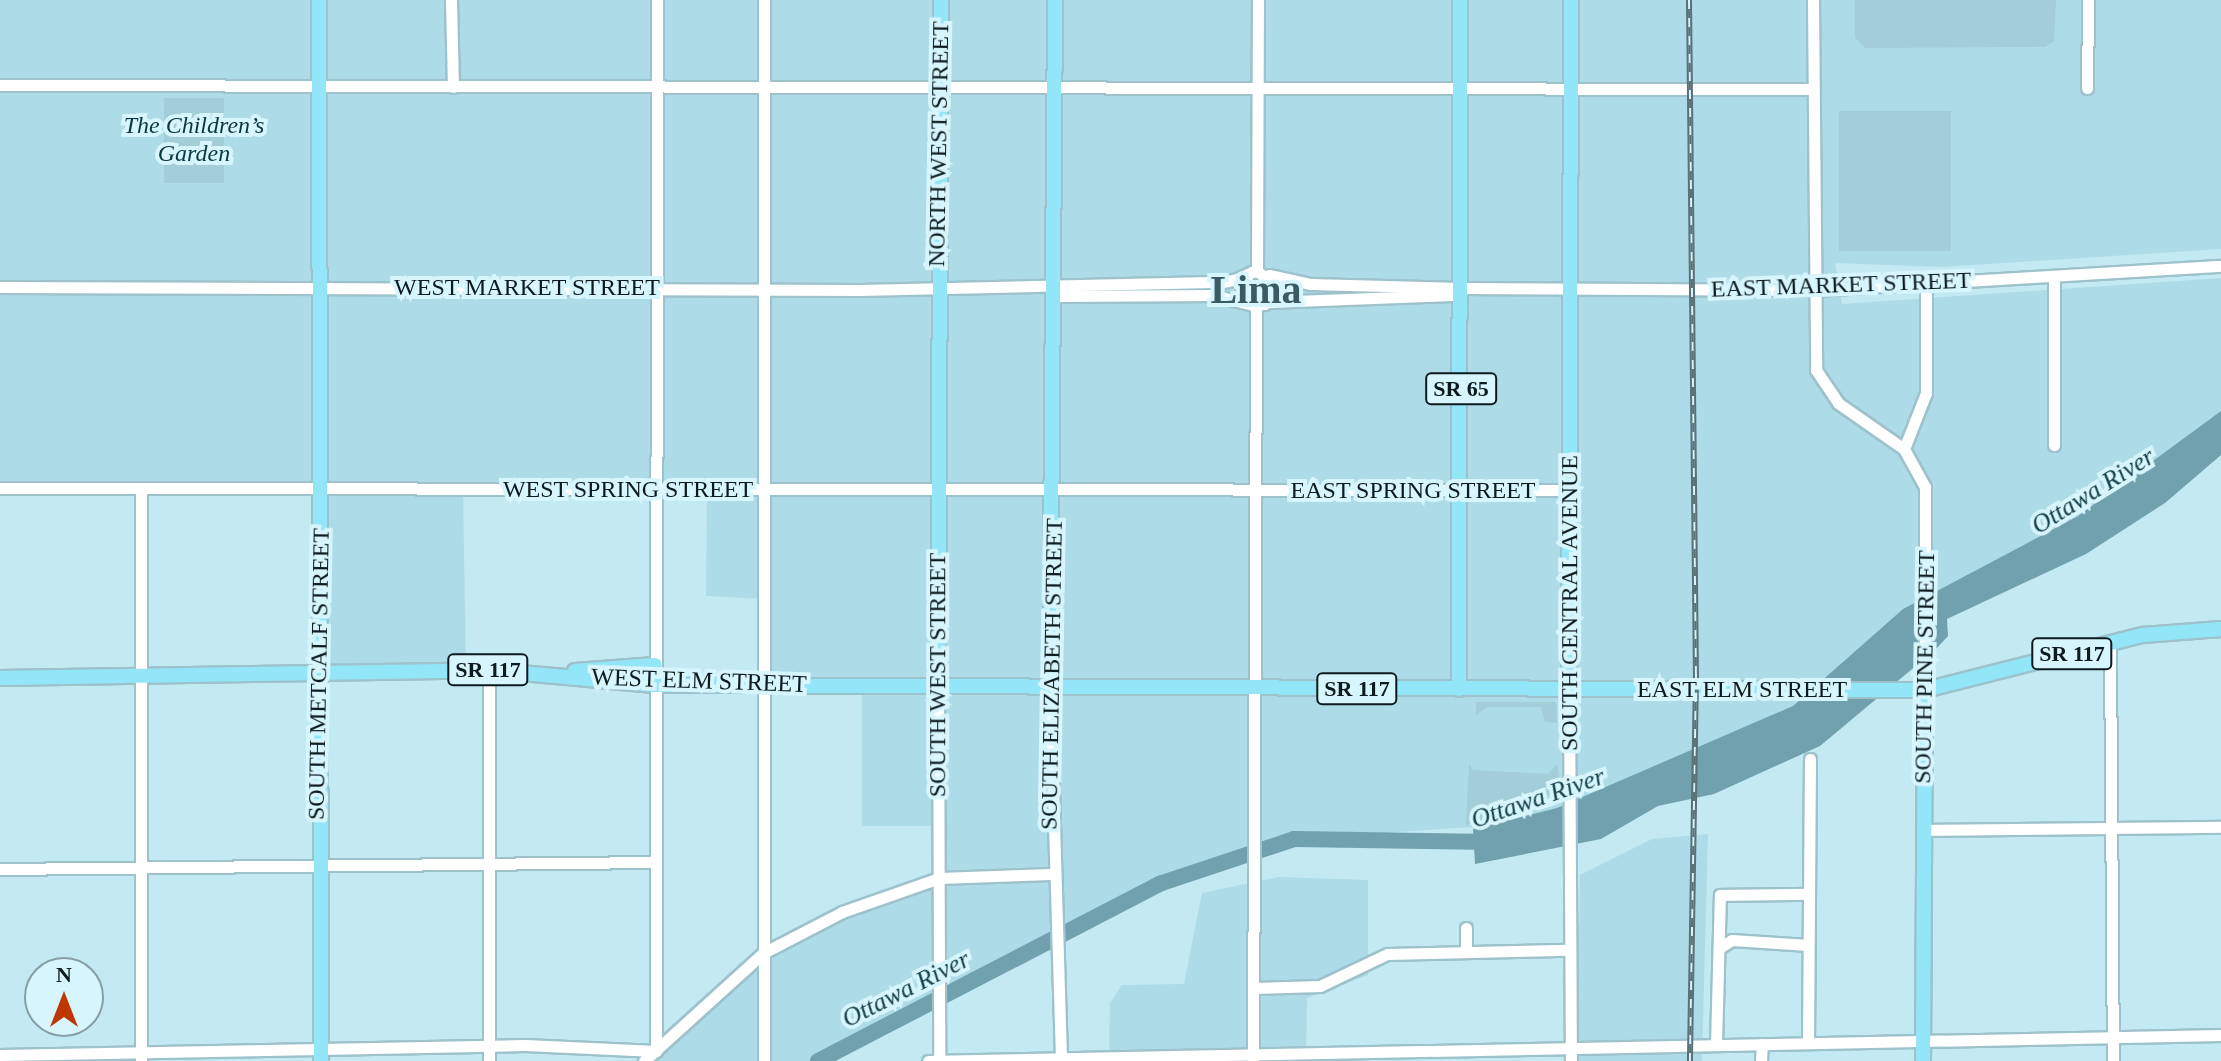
<!DOCTYPE html>
<html>
<head>
<meta charset="utf-8">
<style>
	body { margin:0 }
	#map { position:relative; width:2221px; height:1061px; overflow:hidden; background:#c3e9f3; font-family:"Times New Roman",serif }
	div>[style] { position:absolute }
	.built>* { inset:0; background:#aedbe8 }
	.green>* { inset:0; background:#a2cdd9; transform-origin:0 0 }
	.water>* { inset:0; background:#71a0ae }
	.river>* { height:16px; margin:-8px; padding:0 8px; transform-origin:8px; border-radius:8px; background:#71a0ae }
	.roads { filter:drop-shadow(2px 0 #9dc2cc) drop-shadow(-2px 0 #9dc2cc) drop-shadow(0 2px #9dc2cc) drop-shadow(0 -2px #9dc2cc) }
	.minor>* { height:11px; margin:-5.5px; padding:0 5.5px; transform-origin:5.5px; border-radius:5.5px; background:#fff }
	.major>* { height:14px; margin:-7px; padding:0 7px; transform-origin:7px; border-radius:7px; background:#93e5f8 }
	.rail>* { height:6px; margin-top:-3px; transform-origin:0; background:repeating-linear-gradient(90deg,#d7f5fd 0 9px,#597177 0 18px); box-sizing:border-box; border-block:2px solid #597177 }
	span { translate:-50% -50%; white-space:nowrap; text-align:center; line-height:1.15; -webkit-text-stroke:8px #d7f5fd; paint-order:stroke }
	.shield-label span { padding:2px 6px; background:#d7f5fd; border:2px solid; border-radius:6px; -webkit-text-stroke-width:0 }
	.shield-label { font-size:22px; color:#0d1b1e; font-weight:700 }
	.park-label { font-size:24px; color:#093842; font-style:italic }
	.street-label { font-size:24px; color:#0d1b1e }
	.water-label { font-size:26px; color:#123f49; font-style:italic }
	.town-label { font-size:40px; color:#3a5b64; font-weight:700 }
	.north { position:absolute; left:24px; top:957px; width:80px; height:80px; box-sizing:border-box; background:#d7f5fd; border:2px solid #869ea4; border-radius:50%; rotate:0deg; font-size:22px; font-weight:700; line-height:32px; text-align:center; color:#0d1b1e }
	.north::after { content:''; display:block; margin:auto; width:28px; height:36px; background:#bf3700; clip-path:polygon(50% 0,100% 100%,50% 72%,0 100%) }
</style>
</head>
<body>
<div id="map">
	<div class="built">
		<div style="clip-path:polygon(0 0,2221px 0,2221px 249px,1942px 267px,1835px 263px,1842px 304px,2221px 278px,2221px 411px,2078px 516px,1903px 609px,1793px 706px,1690px 754px,1557px 808px,1486px 826px,1294px 839px,1162px 883px,818px 1061px,656px 1061px,656px 1051px,734px 978px,814px 926px,938px 878px,938px 826px,862px 826px,862px 687px,766px 686px,766px 599px,706px 596px,707px 490px,463px 490px,466px 671px,322px 675px,321px 489px,0 488px)"></div>
		<div style="clip-path:polygon(1708px 834px,1702px 1061px,1577px 1061px,1580px 875px,1652px 839px)"></div>
		<div style="clip-path:polygon(1279px 877px,1368px 880px,1368px 975px,1307px 998px,1306px 1061px,1109px 1061px,1110px 1003px,1122px 985px,1184px 984px,1202px 893px)"></div>
	</div>
	<div class="green">
		<div style="clip-path:polygon(1855px 0,2056px 0,2054px 41px,2045px 47px,1865px 48px,1855px 38px)"></div>
		<div style="left:164px;top:98px;width:60px;height:85px"></div>
		<div style="left:1839px;top:111px;width:112px;height:140px"></div>
		<div style="clip-path:polygon(1476px 702px,1556px 702px,1557px 723px,1545px 722px,1541px 707px,1487px 707px,1476px 715px)"></div>
		<div style="clip-path:polygon(1469px 764px,1473px 770px,1548px 774px,1557px 764px,1561px 790px,1466px 825px)"></div>
	</div>
	<div class="water">
		<div style="clip-path:polygon(2221px 411px,2221px 455px,2165px 503px,2086px 554px,1947px 619px,1948px 636px,1936px 649px,1820px 746px,1714px 794px,1658px 806px,1601px 839px,1475px 864px,1473px 829px,1557px 808px,1793px 706px,1903px 609px,2078px 516px)"></div>
	</div>
	<div class="river">
		<div style="left:818px;top:1061px;width:387px;rotate:-27.4deg"></div>
		<div style="left:1162px;top:883px;width:139px;rotate:-18.4deg"></div>
		<div style="left:1294px;top:839px;width:198px;rotate:0.9deg"></div>
	</div>
	<div class="roads">
		<div class="minor">
			<div style="left:451px;top:0;width:87px;rotate:88.7deg"></div>
			<div style="left:1813px;top:0;width:370px;rotate:89.5deg"></div>
			<div style="left:1816px;top:370px;width:40px;rotate:56deg"></div>
			<div style="left:1838px;top:403px;width:80px;rotate:34.9deg"></div>
			<div style="left:1904px;top:449px;width:43px;rotate:61.1deg"></div>
			<div style="left:1925px;top:487px;width:203px;rotate:90deg"></div>
			<div style="left:0;top:85px;width:1813px;rotate:0.13deg"></div>
			<div style="left:2087px;top:88px;width:88px;rotate:-89.3deg"></div>
			<div style="left:1257px;top:271px;width:271px;rotate:-89.8deg"></div>
			<div style="left:1269px;top:275px;width:43px;rotate:12.1deg"></div>
			<div style="left:1311px;top:284px;width:150px;rotate:1.5deg"></div>
			<div style="left:1461px;top:288px;width:354px;rotate:0.3deg"></div>
			<div style="left:1815px;top:290px;width:407px;rotate:-3.4deg"></div>
			<div style="left:0;top:287px;width:860px;rotate:0.2deg"></div>
			<div style="left:860px;top:290px;width:363px;rotate:-1.3deg"></div>
			<div style="left:1223px;top:282px;width:14px;rotate:-12deg"></div>
			<div style="left:1237px;top:279px;width:17px;rotate:-25deg"></div>
			<div style="left:1252px;top:272px;width:5px;rotate:-11deg"></div>
			<div style="left:1257px;top:271px;width:23px;rotate:38deg"></div>
			<div style="left:1275px;top:285px;width:21px;rotate:118deg"></div>
			<div style="left:1265px;top:304px;width:13px;rotate:176deg"></div>
			<div style="left:1252px;top:305px;width:15px;rotate:-138deg"></div>
			<div style="left:1241px;top:295px;width:22px;rotate:-72deg"></div>
			<div style="left:1053px;top:287px;width:13px;rotate:45deg"></div>
			<div style="left:1062px;top:296px;width:151px;rotate:-0.4deg"></div>
			<div style="left:1213px;top:295px;width:36px;rotate:14deg"></div>
			<div style="left:1269px;top:302px;width:183px;rotate:-2.2deg"></div>
			<div style="left:1452px;top:295px;width:11px;rotate:-38deg"></div>
			<div style="left:2054px;top:445px;width:168px;rotate:-90deg"></div>
			<div style="left:1904px;top:449px;width:60px;rotate:-68.6deg"></div>
			<div style="left:1926px;top:393px;width:109px;rotate:-90deg"></div>
			<div style="left:0;top:488px;width:1570px;rotate:0.07deg"></div>
			<div style="left:2110px;top:644px;width:417px;rotate:89.6deg"></div>
			<div style="left:489px;top:670px;width:391px;rotate:90deg"></div>
			<div style="left:938px;top:688px;width:373px;rotate:89.8deg"></div>
			<div style="left:1050px;top:688px;width:373px;rotate:88.3deg"></div>
			<div style="left:1569px;top:689px;width:372px;rotate:89.7deg"></div>
			<div style="left:1924px;top:830px;width:297px;rotate:-0.6deg"></div>
			<div style="left:0;top:869px;width:655px;rotate:-0.61deg"></div>
			<div style="left:1466px;top:928px;width:24px;rotate:90deg"></div>
			<div style="left:1719px;top:948px;width:15px;rotate:-32deg"></div>
			<div style="left:1732px;top:940px;width:76px;rotate:3.8deg"></div>
			<div style="left:1254px;top:988px;width:66px;rotate:-1.7deg"></div>
			<div style="left:1320px;top:986px;width:74px;rotate:-25.5deg"></div>
			<div style="left:1387px;top:954px;width:182px;rotate:-1.3deg"></div>
			<div style="left:1808px;top:1043px;width:284px;rotate:-89.6deg"></div>
			<div style="left:1716px;top:1045px;width:150px;rotate:-88.5deg"></div>
			<div style="left:1720px;top:895px;width:88px;rotate:-0.7deg"></div>
			<div style="left:0;top:1055px;width:525px;rotate:-1.09deg"></div>
			<div style="left:525px;top:1045px;width:131px;rotate:2.6deg"></div>
			<div style="left:656px;top:1051px;width:1051px;rotate:-89.95deg"></div>
			<div style="left:141px;top:1061px;width:571px;rotate:-90deg"></div>
			<div style="left:644px;top:1061px;width:161px;rotate:-42.2deg"></div>
			<div style="left:763px;top:953px;width:89px;rotate:-27.4deg"></div>
			<div style="left:842px;top:912px;width:103px;rotate:-19.3deg"></div>
			<div style="left:939px;top:878px;width:111px;rotate:-2.1deg"></div>
			<div style="left:764px;top:1061px;width:1061px;rotate:-90deg"></div>
			<div style="left:928px;top:1061px;width:1293px;rotate:-1.15deg"></div>
			<div style="left:1253px;top:1061px;width:755px;rotate:-89.77deg"></div>
			<div style="left:1761px;top:1061px;width:17px;rotate:-87deg"></div>
		</div>
		<div class="major">
			<div style="left:319px;top:0;width:1061px;rotate:89.89deg"></div>
			<div style="left:575px;top:671px;width:80px;rotate:-4.3deg"></div>
			<div style="left:0;top:678px;width:489px;rotate:-0.9deg"></div>
			<div style="left:489px;top:670px;width:166px;rotate:5.2deg"></div>
			<div style="left:654px;top:685px;width:1271px;rotate:0.23deg"></div>
			<div style="left:1925px;top:690px;width:225px;rotate:-14.2deg"></div>
			<div style="left:2143px;top:635px;width:78px;rotate:-4.4deg"></div>
			<div style="left:938px;top:688px;width:688px;rotate:-89.75deg"></div>
			<div style="left:1050px;top:688px;width:688px;rotate:-89.58deg"></div>
			<div style="left:1459px;top:689px;width:689px;rotate:-89.92deg"></div>
			<div style="left:1569px;top:689px;width:689px;rotate:-89.83deg"></div>
			<div style="left:1923px;top:1061px;width:371px;rotate:-89.7deg"></div>
		</div>
	</div>
	<div class="rail">
		<div style="left:1689px;top:0;width:675px;rotate:89.41deg"></div>
		<div style="left:1696px;top:675px;width:386px;rotate:90.9deg"></div>
	</div>
	<div class="shield-label">
		<span style="left:1461px;top:389px">SR 65</span>
		<span style="left:2072px;top:654px">SR 117</span>
		<span style="left:488px;top:670px">SR 117</span>
		<span style="left:1357px;top:689px">SR 117</span>
	</div>
	<div class="park-label">
		<span style="left:194px;top:140px">The Children’s<br>Garden</span>
	</div>
	<div class="street-label">
		<span style="left:939px;top:144px;rotate:-89deg">NORTH WEST STREET</span>
		<span style="left:1841px;top:285px;rotate:-2deg">EAST MARKET STREET</span>
		<span style="left:527px;top:288px">WEST MARKET STREET</span>
		<span style="left:628px;top:490px">WEST SPRING STREET</span>
		<span style="left:1413px;top:491px">EAST SPRING STREET</span>
		<span style="left:1570px;top:603px;rotate:-90deg">SOUTH CENTRAL AVENUE</span>
		<span style="left:1925px;top:667px;rotate:-89deg">SOUTH PINE STREET</span>
		<span style="left:319px;top:674px;rotate:-89deg">SOUTH METCALF STREET</span>
		<span style="left:1052px;top:674px;rotate:-89deg">SOUTH ELIZABETH STREET</span>
		<span style="left:938px;top:675px;rotate:-90deg">SOUTH WEST STREET</span>
		<span style="left:699px;top:681px;rotate:2deg">WEST ELM STREET</span>
		<span style="left:1742px;top:690px">EAST ELM STREET</span>
	</div>
	<div class="water-label">
		<span style="left:2093px;top:491px;rotate:-32deg">Ottawa River</span>
		<span style="left:1538px;top:798px;rotate:-19deg">Ottawa River</span>
		<span style="left:906px;top:989px;rotate:-27deg">Ottawa River</span>
	</div>
	<div class="town-label">
		<span style="left:1256px;top:290px">Lima</span>
	</div>
	<div class="north">N</div>
</div>
</body>
</html>
